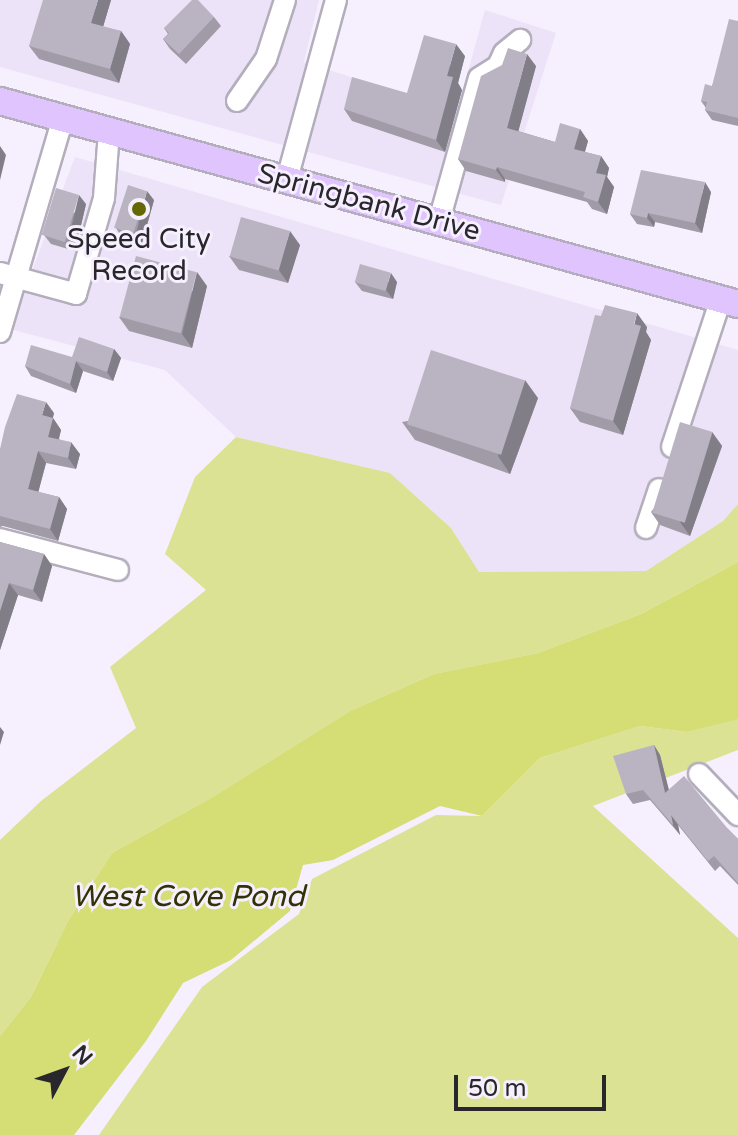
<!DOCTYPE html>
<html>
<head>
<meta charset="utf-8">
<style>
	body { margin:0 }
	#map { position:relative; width:738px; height:1135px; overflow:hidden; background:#f6effe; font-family:"Varela Round",sans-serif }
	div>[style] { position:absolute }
	.built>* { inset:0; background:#ece3f8 }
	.green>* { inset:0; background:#dbe293 }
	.water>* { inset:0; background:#d5dd75 }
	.roads { filter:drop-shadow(2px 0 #b4aebc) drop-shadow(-2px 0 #b4aebc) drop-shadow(0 2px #b4aebc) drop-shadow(0 -2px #b4aebc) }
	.minor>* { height:20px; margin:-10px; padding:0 10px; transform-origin:10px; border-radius:10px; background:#fff }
	.major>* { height:26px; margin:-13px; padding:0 13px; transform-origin:13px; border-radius:13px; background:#e0c4fe }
	.wall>* { inset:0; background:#a09ba7 }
	.shaded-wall>* { inset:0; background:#827e88 }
	.building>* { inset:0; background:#bab4c2; transform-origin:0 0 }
	.dots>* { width:22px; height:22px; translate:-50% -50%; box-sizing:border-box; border:4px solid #f6effe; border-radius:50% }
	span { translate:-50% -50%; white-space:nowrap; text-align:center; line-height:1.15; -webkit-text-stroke:6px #f6effe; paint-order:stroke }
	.street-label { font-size:28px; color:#29272c }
	.poi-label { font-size:28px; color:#29272c }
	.water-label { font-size:30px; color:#313306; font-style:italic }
	.north { position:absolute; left:24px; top:1031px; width:80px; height:80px; -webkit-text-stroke:6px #f6effe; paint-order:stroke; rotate:49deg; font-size:22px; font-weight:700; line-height:32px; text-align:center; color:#29272c }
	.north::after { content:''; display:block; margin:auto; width:28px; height:36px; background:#29272c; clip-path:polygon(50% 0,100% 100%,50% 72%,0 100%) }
	.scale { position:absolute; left:454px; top:1075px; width:152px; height:36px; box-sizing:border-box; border:4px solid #29272c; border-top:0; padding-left:10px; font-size:24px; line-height:28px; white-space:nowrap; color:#29272c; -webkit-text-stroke:6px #f6effe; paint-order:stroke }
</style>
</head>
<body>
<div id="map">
	<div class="built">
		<div style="clip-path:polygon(0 0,319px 0,304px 62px,457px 111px,485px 10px,556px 33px,501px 205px,0 67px)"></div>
		<div style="clip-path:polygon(75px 157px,738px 350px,738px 504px,723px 521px,646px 571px,479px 572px,451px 528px,390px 473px,236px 437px,165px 370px,10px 329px)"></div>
	</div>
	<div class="green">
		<div style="clip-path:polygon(236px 437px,390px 473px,451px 528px,479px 572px,646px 571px,723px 521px,738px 504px,738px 562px,641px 614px,538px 653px,434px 674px,350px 711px,211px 798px,112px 853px,68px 921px,31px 997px,0 1036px,0 840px,41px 801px,136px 728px,110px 667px,206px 590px,165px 554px,195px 477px)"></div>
		<div style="clip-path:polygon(738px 718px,738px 750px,593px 806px,738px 938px,738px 1135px,99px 1135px,202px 987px,299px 914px,312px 879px,436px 815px,482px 816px,540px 758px,640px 726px,687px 732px)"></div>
	</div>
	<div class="water">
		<div style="clip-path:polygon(738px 562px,738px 719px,687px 732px,640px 726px,540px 758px,482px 816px,440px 806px,333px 860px,303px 865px,290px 911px,231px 960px,183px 983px,146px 1041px,74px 1135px,0 1135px,0 1036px,31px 997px,68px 921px,112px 853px,211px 798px,350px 711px,434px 674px,538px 653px,641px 614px)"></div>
	</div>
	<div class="roads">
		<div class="minor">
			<div style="left:237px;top:101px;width:51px;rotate:-55.4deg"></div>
			<div style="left:266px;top:59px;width:62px;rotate:-72.1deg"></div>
			<div style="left:287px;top:179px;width:186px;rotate:-74.7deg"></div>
			<div style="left:439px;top:221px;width:148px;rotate:-74.4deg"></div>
			<div style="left:479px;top:78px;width:22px;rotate:-32deg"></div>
			<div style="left:498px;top:66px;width:14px;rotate:-65deg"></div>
			<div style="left:504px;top:53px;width:21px;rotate:-39deg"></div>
			<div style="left:0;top:273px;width:79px;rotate:15.4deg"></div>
			<div style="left:76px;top:294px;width:100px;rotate:-73.7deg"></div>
			<div style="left:104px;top:198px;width:67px;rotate:-85.7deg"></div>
			<div style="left:0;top:332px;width:223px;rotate:-73.6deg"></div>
			<div style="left:672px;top:447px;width:156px;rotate:-71.7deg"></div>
			<div style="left:646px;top:528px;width:41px;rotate:-71.6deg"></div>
			<div style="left:0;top:539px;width:122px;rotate:14.7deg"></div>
			<div style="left:699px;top:774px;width:57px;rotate:46.4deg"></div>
		</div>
		<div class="major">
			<div style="left:0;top:101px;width:765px;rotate:15.38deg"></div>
		</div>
	</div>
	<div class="wall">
		<div style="clip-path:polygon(111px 0,103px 27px,121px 31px,130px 44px,119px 83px,39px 59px,29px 46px)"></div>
		<div style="clip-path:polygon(214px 17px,221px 26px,186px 64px,170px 49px,163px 39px,168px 34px,164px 28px)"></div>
		<div style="clip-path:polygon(738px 21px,738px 126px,712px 120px,705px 110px,706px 108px,701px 101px,712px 86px)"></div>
		<div style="clip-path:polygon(465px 56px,458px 83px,462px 90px,445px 152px,352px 121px,344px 109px,407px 93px)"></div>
		<div style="clip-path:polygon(536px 66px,518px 131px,555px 142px,580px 129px,588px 141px,585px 152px,601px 156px,609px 168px,607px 177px,614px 187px,607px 214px,592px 209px,587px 202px,505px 179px,505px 182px,466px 171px,458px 159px)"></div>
		<div style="clip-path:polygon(711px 192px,702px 233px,655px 222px,654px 227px,637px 224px,630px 214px)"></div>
		<div style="clip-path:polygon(154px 200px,142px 243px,122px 238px,116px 228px)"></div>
		<div style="clip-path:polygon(86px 204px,75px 251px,51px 244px,44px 235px)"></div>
		<div style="clip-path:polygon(300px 245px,288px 283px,239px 270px,229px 256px)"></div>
		<div style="clip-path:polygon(355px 282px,397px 282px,393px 299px,362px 291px)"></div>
		<div style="clip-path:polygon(207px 286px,192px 348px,129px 331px,119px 317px)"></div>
		<div style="clip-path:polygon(647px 327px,646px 332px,651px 340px,623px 435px,580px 422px,570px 408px)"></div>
		<div style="clip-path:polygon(114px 349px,121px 358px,113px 381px,83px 371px,76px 393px,31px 376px,25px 366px)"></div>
		<div style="clip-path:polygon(538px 398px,510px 474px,415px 440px,402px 422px)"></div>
		<div style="clip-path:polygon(54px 413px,53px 418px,61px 430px,59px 439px,80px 454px,76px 469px,46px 463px,38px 492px,59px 497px,67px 509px,58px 541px,3px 526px,0 527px,0 449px)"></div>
		<div style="clip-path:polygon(712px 432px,722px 446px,690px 536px,660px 525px,651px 512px)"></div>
		<div style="clip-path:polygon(0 542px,44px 554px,52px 566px,42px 602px,18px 595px,0 650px)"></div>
		<div style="clip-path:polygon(654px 745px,660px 755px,669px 790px,728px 829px,738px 839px,738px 885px,720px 866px,715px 871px,678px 825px,680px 835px,650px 800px,633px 804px,626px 794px)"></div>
	</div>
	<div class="shaded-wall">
		<div style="clip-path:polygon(98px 0,111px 0,100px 37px,91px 23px)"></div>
		<div style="clip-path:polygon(121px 31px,130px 44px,119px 83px,110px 69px)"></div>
		<div style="clip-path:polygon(456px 44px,465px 56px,458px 83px,462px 90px,445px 152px,436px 140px,447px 76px)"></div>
		<div style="clip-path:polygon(527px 54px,536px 66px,516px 140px,507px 128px)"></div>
		<div style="clip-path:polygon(580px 129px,588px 141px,582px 161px,574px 149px)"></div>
		<div style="clip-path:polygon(0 146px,6px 155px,0 180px)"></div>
		<div style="clip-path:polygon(601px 156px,609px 168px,607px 177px,614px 187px,607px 214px,598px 202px,596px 173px)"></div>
		<div style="clip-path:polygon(497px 167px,505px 179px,505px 182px,496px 170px)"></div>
		<div style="clip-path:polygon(705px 182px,711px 192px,702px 233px,695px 223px)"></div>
		<div style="clip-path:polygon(147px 191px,154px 200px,142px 243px,136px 234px)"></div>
		<div style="clip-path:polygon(79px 195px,86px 204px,75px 251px,68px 241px)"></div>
		<div style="clip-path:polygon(648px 213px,655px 222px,654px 227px,647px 218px)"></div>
		<div style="clip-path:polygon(290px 231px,300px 245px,288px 283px,278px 269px)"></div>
		<div style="clip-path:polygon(197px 272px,207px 286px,192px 348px,182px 334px)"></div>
		<div style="clip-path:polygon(391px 273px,397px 282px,393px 299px,386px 290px)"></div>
		<div style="clip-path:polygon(637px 313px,647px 327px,646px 332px,651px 340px,623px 435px,613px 421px)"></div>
		<div style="clip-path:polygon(114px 349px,121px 358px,113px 381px,107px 372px)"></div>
		<div style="clip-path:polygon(76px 361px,83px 371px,76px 393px,70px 384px)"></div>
		<div style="clip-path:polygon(525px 380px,538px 398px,510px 474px,498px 456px)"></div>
		<div style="clip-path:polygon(46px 402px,54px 413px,50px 427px,42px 415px)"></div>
		<div style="clip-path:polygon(53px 418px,61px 430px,56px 449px,48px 437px)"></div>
		<div style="clip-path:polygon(712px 432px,722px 446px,690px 536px,680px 522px)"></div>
		<div style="clip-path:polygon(71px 442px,80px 454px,76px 469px,68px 458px)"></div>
		<div style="clip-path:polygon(38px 451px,46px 463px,36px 501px,28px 489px)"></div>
		<div style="clip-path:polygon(59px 497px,67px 509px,58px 541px,50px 529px)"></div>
		<div style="clip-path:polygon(44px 554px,52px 566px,42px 602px,33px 590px)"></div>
		<div style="clip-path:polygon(9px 583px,18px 595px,0 650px,0 611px)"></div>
		<div style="clip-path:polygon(0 727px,4px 732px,0 745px)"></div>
		<div style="clip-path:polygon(654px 745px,660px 755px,672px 803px,665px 793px)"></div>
		<div style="clip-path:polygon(671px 815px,678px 825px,680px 835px,673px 825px)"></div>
	</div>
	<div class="building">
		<div style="clip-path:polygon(43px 0,98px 0,91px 23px,121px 31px,110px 69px,29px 46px)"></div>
		<div style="clip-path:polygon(192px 0,198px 0,214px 17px,179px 54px,163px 39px,169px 33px,164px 28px)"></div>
		<div style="clip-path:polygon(729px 19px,738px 21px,738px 118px,705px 110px,707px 102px,701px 101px,705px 84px,712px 86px)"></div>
		<div style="clip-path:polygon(424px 35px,456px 44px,447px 76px,453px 77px,436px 140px,344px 109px,352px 77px,407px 93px)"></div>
		<div style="clip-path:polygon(508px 48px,527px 54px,507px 128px,555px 142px,560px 123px,580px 129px,574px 149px,601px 156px,596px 173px,606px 175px,598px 202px,583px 197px,585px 192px,497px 167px,496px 170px,458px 159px,481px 76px,502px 65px)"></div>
		<div style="clip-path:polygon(641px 170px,705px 182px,695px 223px,648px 213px,647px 218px,630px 214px)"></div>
		<div style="left:128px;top:185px;width:20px;height:45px;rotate:18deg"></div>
		<div style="left:56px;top:188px;width:24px;height:49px;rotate:17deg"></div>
		<div style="left:241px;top:217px;width:51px;height:41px;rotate:16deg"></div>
		<div style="left:136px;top:256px;width:63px;height:63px;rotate:15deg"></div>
		<div style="left:360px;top:264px;width:32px;height:19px;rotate:16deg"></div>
		<div style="clip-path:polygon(605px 305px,637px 313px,634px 324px,641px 326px,613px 421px,570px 408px,595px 315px,601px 316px)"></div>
		<div style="clip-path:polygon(79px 337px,114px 349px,107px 372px,76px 361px,70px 384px,25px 366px,31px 345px,72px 357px)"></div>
		<div style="left:431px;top:350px;width:99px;height:78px;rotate:18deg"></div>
		<div style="clip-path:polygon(17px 394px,46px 402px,42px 415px,53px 418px,48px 437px,71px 442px,68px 458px,38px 451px,28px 489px,59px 497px,50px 529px,0 516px,0 449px,5px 427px)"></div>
		<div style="left:680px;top:422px;width:34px;height:95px;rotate:17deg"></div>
		<div style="clip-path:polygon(0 542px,44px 554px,33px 590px,9px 583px,0 611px)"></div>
		<div style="clip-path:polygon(654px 745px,665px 793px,684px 776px,728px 829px,738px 839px,738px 883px,714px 856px,708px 861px,671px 815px,673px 825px,643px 790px,626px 794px,613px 756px)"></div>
	</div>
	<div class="dots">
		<div style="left:139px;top:209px;background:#636704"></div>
	</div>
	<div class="street-label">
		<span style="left:369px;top:202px;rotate:15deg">Springbank Drive</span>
	</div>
	<div class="poi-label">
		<span style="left:139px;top:255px">Speed City<br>Record</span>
	</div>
	<div class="water-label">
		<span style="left:188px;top:897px">West Cove Pond</span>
	</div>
	<div class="north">N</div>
	<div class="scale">50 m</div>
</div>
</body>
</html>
